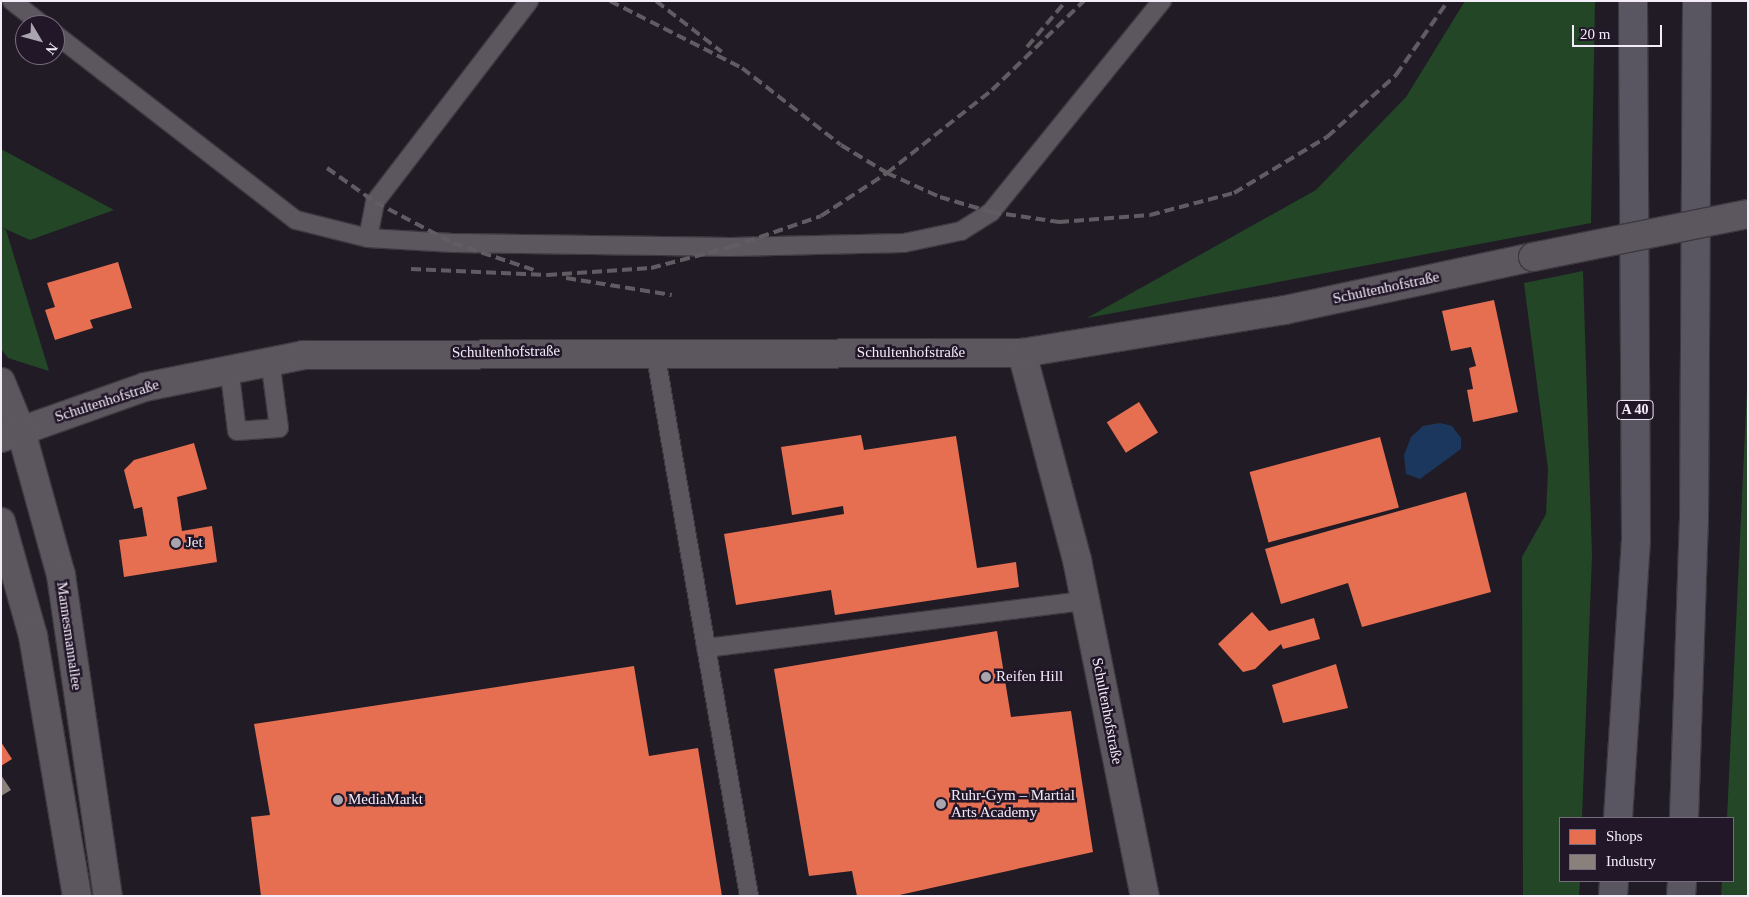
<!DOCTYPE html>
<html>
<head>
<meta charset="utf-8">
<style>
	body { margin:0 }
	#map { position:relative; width:1749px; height:897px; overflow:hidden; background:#211b25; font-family:"Times New Roman",serif }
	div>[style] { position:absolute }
	.green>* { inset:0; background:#244728 }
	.forest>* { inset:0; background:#224626 }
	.water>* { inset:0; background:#1c375d }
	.shops>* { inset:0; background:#e76f51; transform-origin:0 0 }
	.industry>* { inset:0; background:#8a817c }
	.roads { filter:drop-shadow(1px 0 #3c3940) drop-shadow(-1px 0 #3c3940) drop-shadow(0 1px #3c3940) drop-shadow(0 -1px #3c3940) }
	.lane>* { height:18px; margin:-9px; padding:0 9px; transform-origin:9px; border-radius:9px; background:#5c575f }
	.street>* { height:28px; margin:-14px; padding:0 14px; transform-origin:14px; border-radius:14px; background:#5c575f }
	.secondary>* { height:28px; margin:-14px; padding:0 14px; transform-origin:14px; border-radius:14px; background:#5c575f }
	.highway>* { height:28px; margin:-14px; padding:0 14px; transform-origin:14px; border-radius:14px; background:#5a5661 }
	.rail>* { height:4px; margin-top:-2px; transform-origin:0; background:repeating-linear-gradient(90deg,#615c63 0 10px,transparent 0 15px) }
	.bridges { filter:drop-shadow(1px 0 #3c3940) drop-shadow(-1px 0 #3c3940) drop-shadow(0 1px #3c3940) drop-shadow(0 -1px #3c3940) }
	.street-bridge>* { height:28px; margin:-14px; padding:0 14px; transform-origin:14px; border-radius:14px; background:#5c575f }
	.dots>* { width:14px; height:14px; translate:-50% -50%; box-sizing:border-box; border:2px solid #221729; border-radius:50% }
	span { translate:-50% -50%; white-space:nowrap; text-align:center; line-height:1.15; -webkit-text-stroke:5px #221729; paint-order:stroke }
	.shield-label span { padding:1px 4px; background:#221729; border:1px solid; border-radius:4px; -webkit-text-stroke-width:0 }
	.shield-label { font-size:14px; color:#f4edf9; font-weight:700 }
	.street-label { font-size:15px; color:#f4edf9 }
	.poi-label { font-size:15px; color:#f4edf9 }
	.left { translate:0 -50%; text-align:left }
	.frame { position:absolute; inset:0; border:2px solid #f4edf9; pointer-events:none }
	.legend { position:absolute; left:1559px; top:817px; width:175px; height:65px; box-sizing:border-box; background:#221729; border:1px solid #766d7c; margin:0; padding:6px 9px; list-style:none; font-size:15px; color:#f4edf9 }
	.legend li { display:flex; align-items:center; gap:10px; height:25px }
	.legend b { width:25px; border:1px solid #766d7c }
	.north { position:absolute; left:15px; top:15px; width:50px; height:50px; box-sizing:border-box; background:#221729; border:1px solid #766d7c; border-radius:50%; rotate:127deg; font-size:14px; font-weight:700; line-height:20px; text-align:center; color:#f4edf9 }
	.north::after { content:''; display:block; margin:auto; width:18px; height:22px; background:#aaa4af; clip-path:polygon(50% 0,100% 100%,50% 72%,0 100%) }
	.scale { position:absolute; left:1572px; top:25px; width:90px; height:22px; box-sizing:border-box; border:2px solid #f4edf9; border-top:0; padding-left:6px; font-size:15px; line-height:18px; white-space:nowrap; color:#f4edf9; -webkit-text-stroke:4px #221729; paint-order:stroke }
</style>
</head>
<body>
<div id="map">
	<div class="green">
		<div style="clip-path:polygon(1px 227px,6px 230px,49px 371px,8px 358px,1px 349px)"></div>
		<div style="clip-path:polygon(1748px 367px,1748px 896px,1721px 896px,1722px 881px,1733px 881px,1733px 818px,1727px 818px)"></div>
	</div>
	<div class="forest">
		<div style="clip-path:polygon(1465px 1px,1595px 1px,1591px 223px,1087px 318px,1316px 190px,1406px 97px)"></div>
		<div style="clip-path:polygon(1px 149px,114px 210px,30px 240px,1px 227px)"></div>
		<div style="clip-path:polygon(1583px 271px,1592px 556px,1582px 818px,1560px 818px,1560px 881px,1580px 881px,1579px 896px,1523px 896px,1522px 557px,1546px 514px,1548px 469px,1524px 283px)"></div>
	</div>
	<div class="water">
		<div style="clip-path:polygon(1440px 423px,1452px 426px,1461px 438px,1461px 449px,1420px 479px,1406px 474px,1404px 455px,1411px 437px,1423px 426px)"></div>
	</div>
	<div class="shops">
		<div style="clip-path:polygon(118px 262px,132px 308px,90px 320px,93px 328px,55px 340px,45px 310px,55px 307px,47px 283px)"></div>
		<div style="clip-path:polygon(1494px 300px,1518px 412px,1473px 422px,1467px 390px,1473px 389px,1469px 368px,1476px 366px,1471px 347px,1451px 351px,1442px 311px)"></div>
		<div style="left:1139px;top:402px;width:36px;height:38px;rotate:58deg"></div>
		<div style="clip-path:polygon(861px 435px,864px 450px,956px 436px,977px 568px,1016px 562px,1019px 587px,835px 615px,831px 590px,736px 605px,724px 534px,844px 514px,843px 506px,792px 515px,781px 447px)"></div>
		<div style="left:1380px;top:437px;width:73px;height:135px;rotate:75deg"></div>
		<div style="clip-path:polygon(194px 443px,207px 489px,177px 497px,182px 531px,212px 526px,217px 562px,124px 577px,119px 540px,147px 536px,142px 507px,134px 509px,124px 470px,134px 460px)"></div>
		<div style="clip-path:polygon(1466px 492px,1491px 592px,1362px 627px,1348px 583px,1281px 604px,1265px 549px)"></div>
		<div style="clip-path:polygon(1252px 612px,1269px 631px,1314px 618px,1320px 639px,1283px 649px,1281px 644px,1255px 669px,1243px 672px,1218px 644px)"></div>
		<div style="clip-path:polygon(997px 631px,1011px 717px,1071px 711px,1093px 852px,895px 896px,857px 896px,852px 871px,809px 876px,774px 669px)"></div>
		<div style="clip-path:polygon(1336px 664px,1348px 708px,1283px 723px,1272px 685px)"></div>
		<div style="clip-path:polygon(634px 666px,649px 756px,698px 748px,722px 896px,261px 896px,251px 817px,270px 815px,254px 724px)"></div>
		<div style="clip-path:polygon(1px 742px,12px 759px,1px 766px)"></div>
	</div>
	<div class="industry">
		<div style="clip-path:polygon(1px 775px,11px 790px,1px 796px)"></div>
	</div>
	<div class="roads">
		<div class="lane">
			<div style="left:12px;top:1px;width:39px;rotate:38deg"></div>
			<div style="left:55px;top:34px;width:304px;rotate:37.7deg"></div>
			<div style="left:296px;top:220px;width:74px;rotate:14deg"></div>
			<div style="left:368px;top:238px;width:85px;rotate:3.4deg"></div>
			<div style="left:453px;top:243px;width:278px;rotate:0.8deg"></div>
			<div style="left:731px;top:247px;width:173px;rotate:-1.3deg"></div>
			<div style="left:904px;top:243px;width:58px;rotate:-11.9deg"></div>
			<div style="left:961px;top:231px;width:36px;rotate:-32deg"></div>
			<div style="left:991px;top:212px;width:272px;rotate:-51deg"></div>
			<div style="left:368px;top:238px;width:37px;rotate:-79deg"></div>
			<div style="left:375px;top:202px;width:253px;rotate:-52.5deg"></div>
			<div style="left:655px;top:351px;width:553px;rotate:80.21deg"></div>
			<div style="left:229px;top:367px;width:64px;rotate:82.9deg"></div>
			<div style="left:237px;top:431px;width:42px;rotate:-4.1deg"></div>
			<div style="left:279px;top:428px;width:69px;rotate:-97.5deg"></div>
			<div style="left:706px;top:648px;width:383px;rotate:-7.1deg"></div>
		</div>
		<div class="street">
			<div style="left:1022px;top:353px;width:214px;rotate:75.1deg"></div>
			<div style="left:1077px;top:560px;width:343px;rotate:78.6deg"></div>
			<div style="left:1px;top:438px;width:153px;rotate:-19.5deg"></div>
			<div style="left:145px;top:387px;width:161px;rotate:-11.4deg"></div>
			<div style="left:303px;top:355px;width:719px;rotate:-0.16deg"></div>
			<div style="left:1022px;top:353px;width:266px;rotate:-9.3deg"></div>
			<div style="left:1285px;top:310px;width:254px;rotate:-12.1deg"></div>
		</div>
		<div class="secondary">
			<div style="left:1px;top:382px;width:53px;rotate:67.8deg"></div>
			<div style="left:21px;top:431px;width:149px;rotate:74.5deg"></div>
			<div style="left:61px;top:575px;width:324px;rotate:81.7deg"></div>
			<div style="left:1px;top:522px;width:118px;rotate:74.3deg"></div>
			<div style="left:33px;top:636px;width:264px;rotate:80.4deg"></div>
		</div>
		<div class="highway">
			<div style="left:1618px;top:818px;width:280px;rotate:-86.3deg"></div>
			<div style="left:1636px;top:539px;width:538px;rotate:-90.32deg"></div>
			<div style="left:1684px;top:818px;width:296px;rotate:-88.1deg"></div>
			<div style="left:1694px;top:522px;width:521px;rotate:-89.67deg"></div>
			<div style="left:1613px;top:896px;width:15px;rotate:-86deg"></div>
			<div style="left:1681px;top:896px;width:15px;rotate:-86deg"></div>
		</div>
	</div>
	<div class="rail">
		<div style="left:610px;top:1px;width:148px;rotate:26.9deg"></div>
		<div style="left:742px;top:68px;width:125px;rotate:37.9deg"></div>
		<div style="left:841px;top:145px;width:54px;rotate:31.3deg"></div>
		<div style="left:887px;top:173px;width:58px;rotate:24.4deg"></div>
		<div style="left:940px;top:197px;width:53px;rotate:16.4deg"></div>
		<div style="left:991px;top:212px;width:69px;rotate:8.4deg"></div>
		<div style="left:1059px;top:222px;width:91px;rotate:-4.4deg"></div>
		<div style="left:1150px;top:215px;width:87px;rotate:-14.7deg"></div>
		<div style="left:1234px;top:193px;width:109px;rotate:-31.1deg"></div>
		<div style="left:1327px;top:137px;width:93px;rotate:-41.9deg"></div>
		<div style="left:1396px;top:75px;width:90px;rotate:-54.9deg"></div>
		<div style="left:656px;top:1px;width:83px;rotate:37.7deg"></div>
		<div style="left:1027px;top:47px;width:60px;rotate:-49.7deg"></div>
		<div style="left:327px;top:168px;width:59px;rotate:35.3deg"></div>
		<div style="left:375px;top:202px;width:88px;rotate:27.7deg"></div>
		<div style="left:453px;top:243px;width:85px;rotate:18.4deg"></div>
		<div style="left:411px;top:269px;width:136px;rotate:2.5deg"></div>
		<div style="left:547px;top:275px;width:104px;rotate:-3.9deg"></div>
		<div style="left:651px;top:268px;width:83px;rotate:-14.7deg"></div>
		<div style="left:731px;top:247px;width:95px;rotate:-19deg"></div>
		<div style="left:821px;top:216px;width:79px;rotate:-33.1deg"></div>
		<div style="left:887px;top:173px;width:134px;rotate:-38.3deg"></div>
		<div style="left:992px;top:90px;width:128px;rotate:-44.1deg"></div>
		<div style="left:566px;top:278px;width:107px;rotate:9.1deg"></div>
	</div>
	<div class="bridges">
		<div class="street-bridge">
			<div style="left:1533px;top:257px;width:219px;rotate:-11.3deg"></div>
		</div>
	</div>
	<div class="dots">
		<div style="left:176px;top:543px;background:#aaa4af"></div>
		<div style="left:986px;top:677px;background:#aaa4af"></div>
		<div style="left:338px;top:800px;background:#aaa4af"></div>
		<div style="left:941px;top:804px;background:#aaa4af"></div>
	</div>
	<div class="shield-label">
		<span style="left:1635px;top:410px">A 40</span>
	</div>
	<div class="street-label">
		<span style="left:1386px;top:288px;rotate:-12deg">Schultenhofstraße</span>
		<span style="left:506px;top:352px;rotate:-1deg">Schultenhofstraße</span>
		<span style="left:911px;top:353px">Schultenhofstraße</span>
		<span style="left:107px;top:401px;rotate:-18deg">Schultenhofstraße</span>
		<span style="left:69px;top:636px;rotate:82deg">Mannesmannallee</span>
		<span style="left:1107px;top:711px;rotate:79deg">Schultenhofstraße</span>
	</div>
	<div class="poi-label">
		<span class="left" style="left:186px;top:543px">Jet</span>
		<span class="left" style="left:996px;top:677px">Reifen Hill</span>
		<span class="left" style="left:951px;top:804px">Ruhr-Gym – Martial<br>Arts Academy</span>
		<span class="left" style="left:348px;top:800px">MediaMarkt</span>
	</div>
	<div class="frame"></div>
	<ul class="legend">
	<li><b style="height:14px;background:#e76f51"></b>Shops</li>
	<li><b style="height:14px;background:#8a817c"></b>Industry</li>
	</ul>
	<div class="north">N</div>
	<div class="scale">20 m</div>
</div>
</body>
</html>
